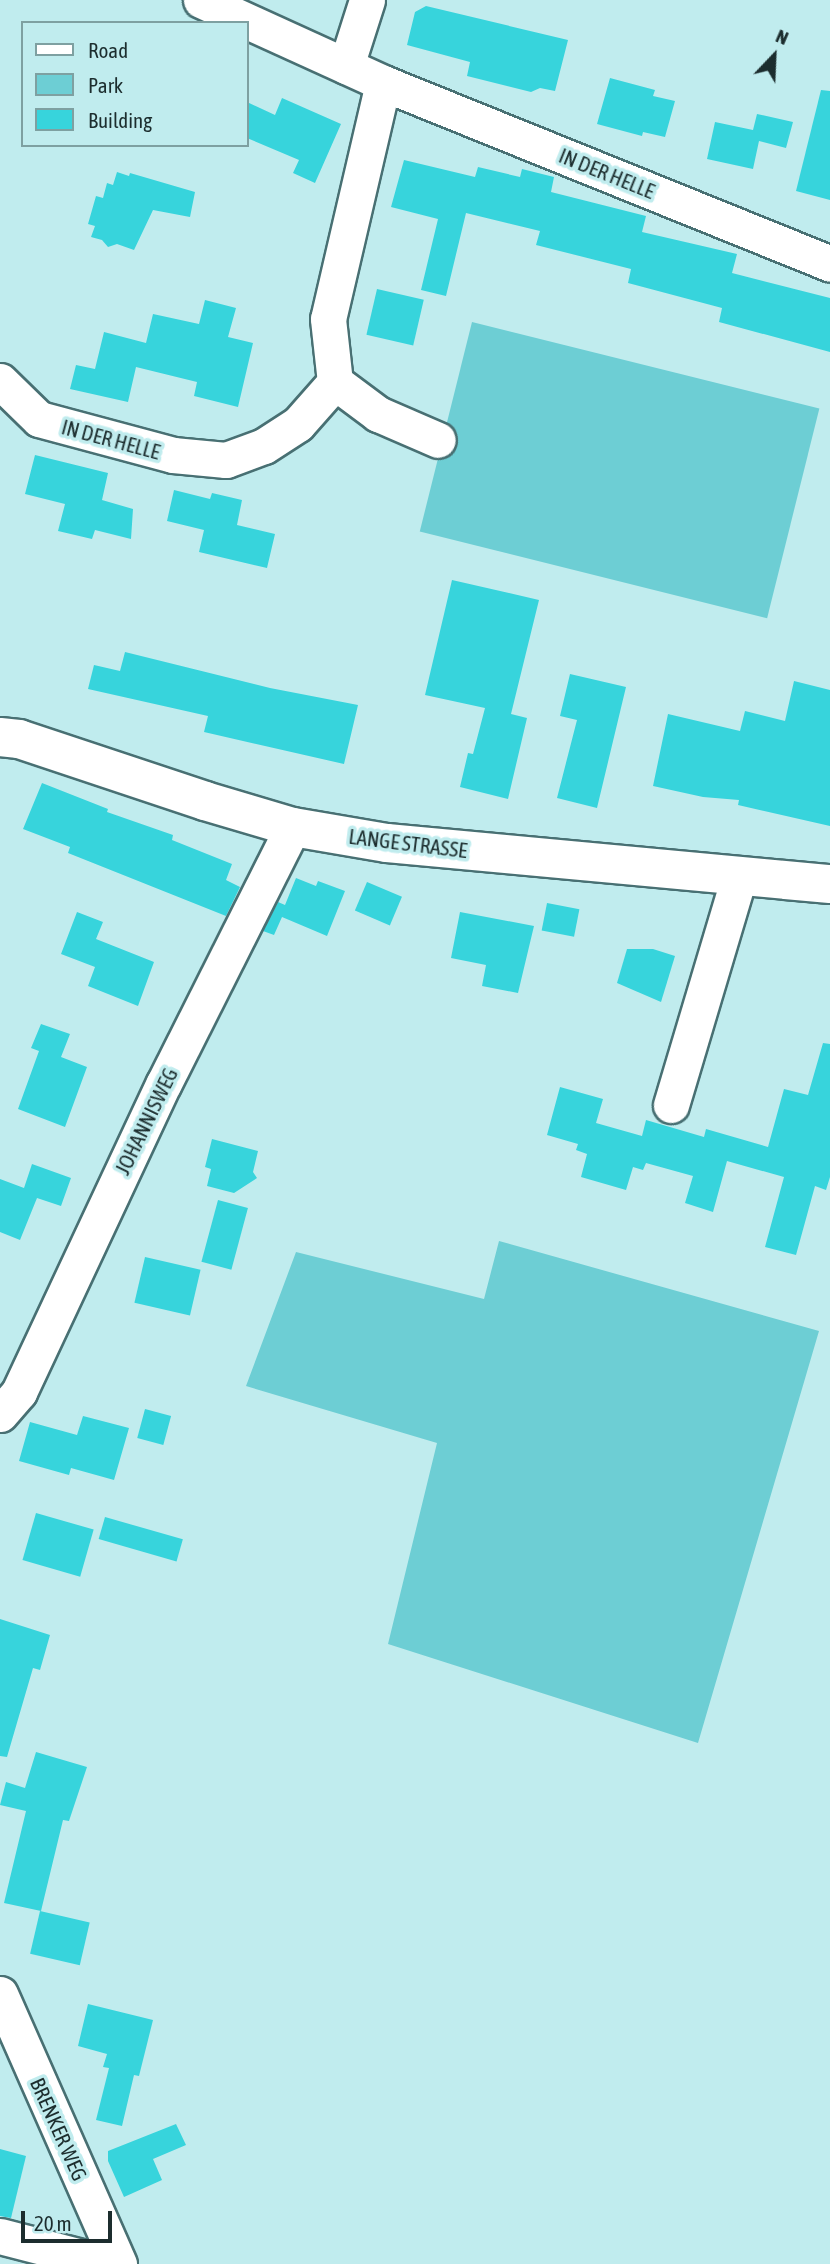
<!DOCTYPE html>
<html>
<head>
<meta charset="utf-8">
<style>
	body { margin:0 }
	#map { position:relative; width:830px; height:2264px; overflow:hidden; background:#c0ecee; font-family:"Asap Condensed",sans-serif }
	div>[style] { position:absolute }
	.green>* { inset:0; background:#6dced4; transform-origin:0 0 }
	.building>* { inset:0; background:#37d4dc; transform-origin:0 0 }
	.roads { filter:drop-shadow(2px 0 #487073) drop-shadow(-2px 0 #487073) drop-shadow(0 2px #487073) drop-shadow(0 -2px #487073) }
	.minor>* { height:35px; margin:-17.5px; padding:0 17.5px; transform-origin:17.5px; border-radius:17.5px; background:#fff }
	.major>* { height:38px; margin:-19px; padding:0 19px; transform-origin:19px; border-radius:19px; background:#fff }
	span { translate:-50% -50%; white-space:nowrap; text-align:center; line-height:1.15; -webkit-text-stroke:7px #c0ecee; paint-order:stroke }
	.street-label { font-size:21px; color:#1c2d2e }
	.legend { position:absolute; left:21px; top:21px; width:228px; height:126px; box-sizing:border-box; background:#c0ecee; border:2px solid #7ea0a1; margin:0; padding:9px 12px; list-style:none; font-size:21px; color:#1c2d2e }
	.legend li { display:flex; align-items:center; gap:14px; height:35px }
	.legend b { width:35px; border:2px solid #7ea0a1 }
	.north { position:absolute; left:739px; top:21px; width:70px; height:70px; -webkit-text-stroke:5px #c0ecee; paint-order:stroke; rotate:23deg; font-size:19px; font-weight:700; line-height:28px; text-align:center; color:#1c2d2e }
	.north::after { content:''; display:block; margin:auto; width:24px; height:32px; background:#1c2d2e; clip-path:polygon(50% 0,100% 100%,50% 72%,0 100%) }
	.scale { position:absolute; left:21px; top:2211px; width:91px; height:32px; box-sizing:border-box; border:4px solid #1c2d2e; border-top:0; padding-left:9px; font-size:21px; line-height:24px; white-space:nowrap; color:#1c2d2e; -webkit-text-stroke:5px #c0ecee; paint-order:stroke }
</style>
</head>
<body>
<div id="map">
	<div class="green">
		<div style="left:472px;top:322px;width:358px;height:216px;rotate:14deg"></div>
		<div style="clip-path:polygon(499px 1241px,819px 1331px,698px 1743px,388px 1644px,437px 1443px,246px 1386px,296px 1252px,484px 1299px)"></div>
	</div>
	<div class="building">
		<div style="clip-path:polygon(426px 6px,568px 40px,555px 91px,540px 88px,531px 92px,467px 76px,470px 62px,407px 45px,415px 12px)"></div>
		<div style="clip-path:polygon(610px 78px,655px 90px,653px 96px,675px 101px,665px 137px,643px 132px,642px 136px,597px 124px)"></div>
		<div style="clip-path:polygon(821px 90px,830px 91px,830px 200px,796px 191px)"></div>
		<div style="clip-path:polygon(282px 98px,341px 124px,315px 183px,293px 173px,299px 160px,247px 138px,247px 102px,275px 115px)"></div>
		<div style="clip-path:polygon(757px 114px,793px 122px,786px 148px,759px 141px,753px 169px,707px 159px,715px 122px,753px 130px)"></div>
		<div style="clip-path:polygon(404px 160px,475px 177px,478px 167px,520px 177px,522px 169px,554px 177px,551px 192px,646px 216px,642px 232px,737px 254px,732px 273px,830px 298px,830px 352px,719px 322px,722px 308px,628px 283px,631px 269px,536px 245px,540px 231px,466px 213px,446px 296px,421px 290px,438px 219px,391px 207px)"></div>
		<div style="clip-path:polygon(117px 172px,129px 176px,130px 173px,195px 192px,190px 217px,153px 210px,134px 250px,117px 244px,108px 247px,102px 240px,91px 237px,95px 226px,88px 224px,96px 196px,103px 198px,107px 183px,113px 185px)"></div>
		<div style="left:377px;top:289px;width:48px;height:47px;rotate:13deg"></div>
		<div style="clip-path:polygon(205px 300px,236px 308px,228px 337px,253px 343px,238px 407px,194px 396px,197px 382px,136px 367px,128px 402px,70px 389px,76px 365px,95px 369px,104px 332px,146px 343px,153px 314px,199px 324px)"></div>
		<div style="clip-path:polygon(35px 455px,108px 473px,102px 500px,133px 509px,131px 539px,95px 530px,92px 539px,58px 531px,65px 504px,25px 494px)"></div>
		<div style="clip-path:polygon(174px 490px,210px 499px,212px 493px,242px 500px,237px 525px,275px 534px,267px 568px,199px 552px,204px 530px,167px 521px)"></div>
		<div style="clip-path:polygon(452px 580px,539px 600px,511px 714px,527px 718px,508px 799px,460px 787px,468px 753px,473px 754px,485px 708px,425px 695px)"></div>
		<div style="clip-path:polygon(125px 652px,270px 688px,358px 705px,344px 764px,204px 732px,208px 716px,88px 689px,94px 665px,120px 671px)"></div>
		<div style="clip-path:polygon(570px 674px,626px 687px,597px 808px,557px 798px,577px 720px,560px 716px)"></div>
		<div style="clip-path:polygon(794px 681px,830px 690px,830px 826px,738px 805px,739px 800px,703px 797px,653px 786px,668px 714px,740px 731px,745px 711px,785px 721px)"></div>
		<div style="clip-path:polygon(42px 783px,108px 809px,107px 812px,173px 835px,172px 840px,232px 864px,226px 880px,240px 887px,226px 916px,68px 853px,70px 847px,23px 829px)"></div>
		<div style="clip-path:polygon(296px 878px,316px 886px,318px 881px,345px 891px,327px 936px,282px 917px,274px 935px,263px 931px,278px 902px,285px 905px)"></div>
		<div style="left:367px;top:882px;width:38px;height:31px;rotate:23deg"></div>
		<div style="left:547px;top:903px;width:33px;height:28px;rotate:11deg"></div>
		<div style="clip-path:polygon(77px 912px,103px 922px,96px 939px,154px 962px,138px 1006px,88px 986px,95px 967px,61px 954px)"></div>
		<div style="clip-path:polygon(460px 912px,534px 926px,518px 993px,482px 986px,486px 965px,451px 958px)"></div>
		<div style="clip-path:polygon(627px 949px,653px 949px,675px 956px,661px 1002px,617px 983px)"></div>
		<div style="clip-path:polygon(41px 1024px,70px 1034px,61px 1057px,87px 1067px,65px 1127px,18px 1109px,39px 1051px,31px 1048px)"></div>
		<div style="clip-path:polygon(823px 1043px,830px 1044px,830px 1177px,826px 1190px,815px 1186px,796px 1255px,765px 1247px,784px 1177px,727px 1161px,713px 1212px,685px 1203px,693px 1176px,646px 1163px,643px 1170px,633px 1167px,626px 1190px,581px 1177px,587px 1154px,576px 1150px,578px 1144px,547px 1135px,560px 1087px,603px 1099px,596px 1123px,642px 1136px,646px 1120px,704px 1137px,706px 1129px,768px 1147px,784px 1089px,808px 1095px)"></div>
		<div style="clip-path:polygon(212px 1139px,258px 1151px,253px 1172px,257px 1178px,234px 1193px,207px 1186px,211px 1169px,205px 1167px)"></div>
		<div style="clip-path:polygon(32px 1164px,71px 1178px,61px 1206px,37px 1198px,20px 1240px,0 1232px,0 1179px,24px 1188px)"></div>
		<div style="left:218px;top:1200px;width:31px;height:64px;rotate:15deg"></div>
		<div style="left:145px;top:1257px;width:57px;height:47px;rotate:13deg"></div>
		<div style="left:145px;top:1409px;width:27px;height:30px;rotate:15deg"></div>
		<div style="clip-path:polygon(83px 1416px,129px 1428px,114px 1480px,71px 1468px,69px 1475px,19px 1461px,30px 1422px,77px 1435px)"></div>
		<div style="left:36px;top:1513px;width:60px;height:49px;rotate:16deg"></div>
		<div style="left:105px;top:1517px;width:81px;height:23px;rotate:16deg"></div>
		<div style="clip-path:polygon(0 1619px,50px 1635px,40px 1670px,33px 1668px,7px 1757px,0 1756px)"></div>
		<div style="clip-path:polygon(36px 1752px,87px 1767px,69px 1821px,63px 1820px,41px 1911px,4px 1903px,26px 1811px,0 1805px,6px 1782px,25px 1788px)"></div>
		<div style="left:40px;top:1911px;width:51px;height:44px;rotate:13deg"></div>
		<div style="clip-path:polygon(88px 2004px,153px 2020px,139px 2076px,134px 2075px,122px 2126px,96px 2120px,109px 2068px,103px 2067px,107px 2054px,78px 2046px)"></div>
		<div style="clip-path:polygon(176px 2124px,186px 2145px,153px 2159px,162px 2180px,124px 2197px,108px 2161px,108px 2151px)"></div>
		<div style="clip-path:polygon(0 2149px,26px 2156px,11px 2218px,0 2216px)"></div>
	</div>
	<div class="roads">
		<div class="minor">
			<div style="left:201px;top:0;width:200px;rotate:24.5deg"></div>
			<div style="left:383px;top:83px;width:482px;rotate:22deg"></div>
			<div style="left:346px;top:66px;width:69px;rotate:-72.3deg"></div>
			<div style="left:383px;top:83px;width:242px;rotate:103.1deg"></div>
			<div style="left:328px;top:319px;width:63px;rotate:83.7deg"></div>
			<div style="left:335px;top:382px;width:54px;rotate:36.7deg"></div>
			<div style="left:378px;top:414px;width:65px;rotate:23.4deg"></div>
			<div style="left:0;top:381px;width:54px;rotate:44.3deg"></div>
			<div style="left:39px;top:419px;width:139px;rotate:15deg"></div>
			<div style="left:173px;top:455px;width:53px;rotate:5.4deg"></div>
			<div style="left:226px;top:460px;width:40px;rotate:-20.2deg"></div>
			<div style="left:264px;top:446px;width:40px;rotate:-32.9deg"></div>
			<div style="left:298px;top:424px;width:56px;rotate:-48.6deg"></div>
			<div style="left:671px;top:1105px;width:238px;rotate:-73.4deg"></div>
			<div style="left:0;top:1414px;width:29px;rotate:-49deg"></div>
			<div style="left:19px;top:1392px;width:341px;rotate:-64.9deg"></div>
			<div style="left:164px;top:1083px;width:287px;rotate:-63.3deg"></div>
			<div style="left:0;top:1994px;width:295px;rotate:66.2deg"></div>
			<div style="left:0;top:2236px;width:112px;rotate:14.5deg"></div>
		</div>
		<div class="major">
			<div style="left:0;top:737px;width:19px;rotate:6deg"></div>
			<div style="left:19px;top:739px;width:196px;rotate:18.4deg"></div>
			<div style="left:205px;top:801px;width:92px;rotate:16.5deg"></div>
			<div style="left:293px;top:827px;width:95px;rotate:9.7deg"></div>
			<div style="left:387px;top:843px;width:445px;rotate:5.3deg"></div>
		</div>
	</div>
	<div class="street-label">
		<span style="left:607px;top:173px;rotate:22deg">IN DER HELLE</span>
		<span style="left:111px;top:439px;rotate:15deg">IN DER HELLE</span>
		<span style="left:408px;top:843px;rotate:7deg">LANGE STRASSE</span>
		<span style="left:146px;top:1121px;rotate:-64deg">JOHANNISWEG</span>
		<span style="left:59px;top:2129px;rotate:66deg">BRENKER WEG</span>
	</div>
	<ul class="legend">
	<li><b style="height:9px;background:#fff"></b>Road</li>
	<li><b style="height:19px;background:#6dced4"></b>Park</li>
	<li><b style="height:19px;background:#37d4dc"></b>Building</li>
	</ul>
	<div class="north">N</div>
	<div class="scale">20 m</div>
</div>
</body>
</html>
